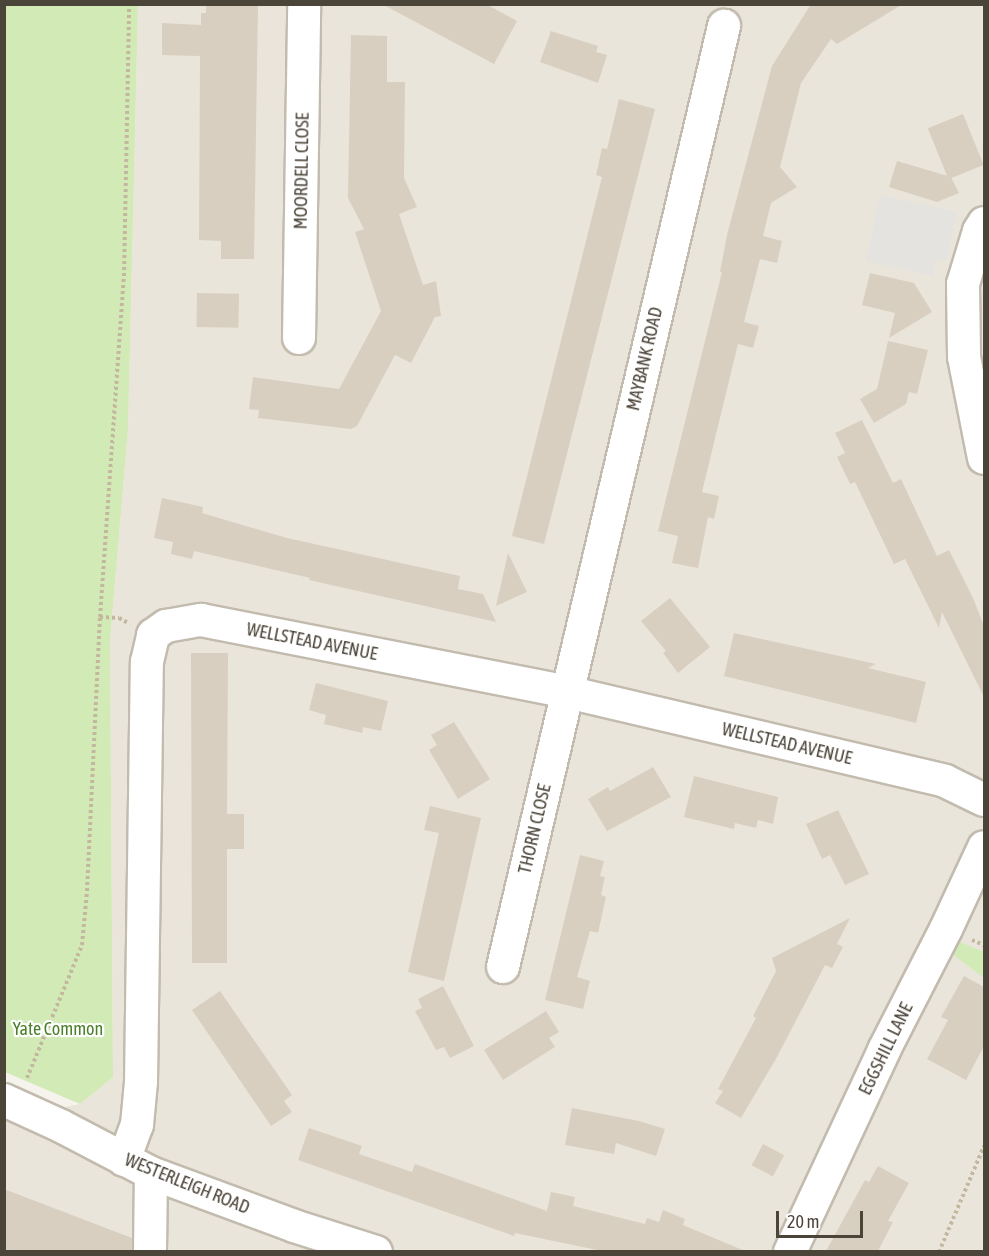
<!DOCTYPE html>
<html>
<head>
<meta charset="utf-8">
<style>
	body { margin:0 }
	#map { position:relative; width:989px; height:1256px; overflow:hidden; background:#f6f3ec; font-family:"Asap Condensed",sans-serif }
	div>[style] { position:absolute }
	.residential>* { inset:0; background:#eae5da }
	.green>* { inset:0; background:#d2eab5 }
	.parking>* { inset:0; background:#e5e3e0 }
	.building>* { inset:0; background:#d8cfc1; transform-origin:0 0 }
	.path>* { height:4px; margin-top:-2px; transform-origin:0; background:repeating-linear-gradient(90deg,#c4b79f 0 3px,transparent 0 6px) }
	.roads { filter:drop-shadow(2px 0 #c2bbae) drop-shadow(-2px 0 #c2bbae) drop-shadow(0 2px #c2bbae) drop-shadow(0 -2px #c2bbae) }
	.minor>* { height:32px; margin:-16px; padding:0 16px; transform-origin:16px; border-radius:16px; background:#fff }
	span { translate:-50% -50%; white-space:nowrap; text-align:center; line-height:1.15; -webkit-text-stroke:4.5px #fff; paint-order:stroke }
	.street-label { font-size:18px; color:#4b4439 }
	.park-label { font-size:18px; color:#4a7f2a }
	.frame { position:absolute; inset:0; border:6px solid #4b4439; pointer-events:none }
	.scale { position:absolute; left:776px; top:1211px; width:87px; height:27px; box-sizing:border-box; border:3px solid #4b4439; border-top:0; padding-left:8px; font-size:18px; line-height:21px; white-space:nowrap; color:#4b4439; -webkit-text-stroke:4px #fff; paint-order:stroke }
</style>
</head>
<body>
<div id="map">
	<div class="residential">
		<div style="clip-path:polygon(138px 5px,984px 5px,984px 1251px,5px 1252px,5px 1119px,80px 1104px,113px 1076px,110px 641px,128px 430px)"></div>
	</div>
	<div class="green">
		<div style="clip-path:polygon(4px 5px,138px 5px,128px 430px,110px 641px,113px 1077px,80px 1104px,5px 1072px)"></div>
		<div style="clip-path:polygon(955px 940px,984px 952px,984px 978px,948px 951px)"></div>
	</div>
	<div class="parking">
		<div style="clip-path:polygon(880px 195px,957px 212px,946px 261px,936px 259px,933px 276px,866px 261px)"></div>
	</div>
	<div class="building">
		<div style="clip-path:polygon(206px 4px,258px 4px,254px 259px,221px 259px,221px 241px,199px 240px,200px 56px,162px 55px,162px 23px,201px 25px,201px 13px,206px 13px)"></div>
		<div style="clip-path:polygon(382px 4px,486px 4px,517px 21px,494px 64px)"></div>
		<div style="clip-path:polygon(811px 4px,903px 4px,837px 44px,831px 39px,801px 83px,780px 167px,797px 187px,771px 203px,763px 236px,782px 241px,777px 263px,760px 259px,744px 322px,759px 326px,753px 348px,738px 344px,702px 492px,719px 496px,714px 519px,708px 517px,698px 568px,672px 563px,678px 536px,658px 531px,722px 272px,720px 272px,727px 235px,772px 66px)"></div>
		<div style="clip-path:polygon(551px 31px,598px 46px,596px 52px,607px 55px,598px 83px,540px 62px)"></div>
		<div style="clip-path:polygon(351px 35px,387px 36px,387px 82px,405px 82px,404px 178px,417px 207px,399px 214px,423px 285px,436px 281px,441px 316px,435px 317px,411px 363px,395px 355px,357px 426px,351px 429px,258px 418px,259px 410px,249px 409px,253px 377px,339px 389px,381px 311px,355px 232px,364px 229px,348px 198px)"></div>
		<div style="clip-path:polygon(619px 99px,655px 109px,544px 544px,512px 536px,602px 177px,596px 175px,602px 148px,607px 149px)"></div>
		<div style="left:963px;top:114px;width:55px;height:38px;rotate:68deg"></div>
		<div style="clip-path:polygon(897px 161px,951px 177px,959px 193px,937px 202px,889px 187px)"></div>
		<div style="clip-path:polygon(870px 273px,914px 283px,932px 312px,889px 338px,895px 313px,862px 305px)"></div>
		<div style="left:197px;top:293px;width:42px;height:34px;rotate:1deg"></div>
		<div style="clip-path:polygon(888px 341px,928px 350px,917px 394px,909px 392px,906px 404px,874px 423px,860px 399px,877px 389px)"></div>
		<div style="clip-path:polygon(862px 420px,893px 483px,901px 479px,937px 556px,949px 550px,973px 598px,984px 626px,984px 697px,942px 612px,939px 628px,905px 559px,894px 564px,855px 482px,850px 484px,837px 457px,845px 453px,835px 433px)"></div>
		<div style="clip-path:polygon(162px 498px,203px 507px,202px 513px,287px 538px,460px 576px,458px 589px,483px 594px,496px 622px,309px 580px,310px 578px,194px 551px,192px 559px,171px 554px,173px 542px,154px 538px)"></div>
		<div style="clip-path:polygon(508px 553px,527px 592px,496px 606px)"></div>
		<div style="clip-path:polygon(670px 598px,710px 647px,678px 673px,663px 653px,666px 651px,641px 621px)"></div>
		<div style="clip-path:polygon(734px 633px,876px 664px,868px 668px,926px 682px,916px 723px,724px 676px)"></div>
		<div style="clip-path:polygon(191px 653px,228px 653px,227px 814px,244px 814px,244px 849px,227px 849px,227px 963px,192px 963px)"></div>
		<div style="clip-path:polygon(316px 683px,388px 701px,381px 731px,363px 727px,362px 733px,324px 724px,326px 715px,309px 710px)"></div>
		<div style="clip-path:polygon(454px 722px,490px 779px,458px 799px,429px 750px,437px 745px,431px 735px)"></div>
		<div style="clip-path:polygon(653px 767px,671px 797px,607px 831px,588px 799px,608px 787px,610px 791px)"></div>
		<div style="clip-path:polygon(694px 776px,778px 797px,773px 824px,758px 820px,756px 828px,735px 823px,734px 829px,684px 817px)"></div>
		<div style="clip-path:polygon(430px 806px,481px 818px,444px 981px,408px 972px,439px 833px,424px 830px)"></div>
		<div style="clip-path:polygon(838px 810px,869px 874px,845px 885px,830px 855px,822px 859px,806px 824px)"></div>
		<div style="clip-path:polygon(580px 855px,604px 861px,600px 876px,605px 877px,601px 895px,606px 897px,598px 933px,590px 931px,577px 977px,590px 981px,583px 1009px,545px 1000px)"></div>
		<div style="clip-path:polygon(850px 918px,837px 944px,843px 947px,832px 968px,825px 965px,777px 1057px,741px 1118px,715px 1103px,723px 1091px,718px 1089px,756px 1018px,753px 1016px,776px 971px,772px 958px)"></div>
		<div style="clip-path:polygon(964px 976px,984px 987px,984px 1046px,966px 1080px,927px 1059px,948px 1020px,941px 1017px)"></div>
		<div style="clip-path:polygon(443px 986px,474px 1046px,450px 1058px,444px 1047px,436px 1050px,415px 1011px,422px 1008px,418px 999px)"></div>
		<div style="clip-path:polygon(220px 991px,292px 1095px,284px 1101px,292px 1112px,271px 1126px,192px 1010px)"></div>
		<div style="clip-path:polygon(546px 1011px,559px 1032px,549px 1038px,555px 1047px,503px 1080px,484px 1050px)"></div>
		<div style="clip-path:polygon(572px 1108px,639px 1121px,665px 1129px,656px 1156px,616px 1143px,614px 1154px,565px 1145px)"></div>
		<div style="clip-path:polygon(309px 1128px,362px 1146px,359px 1154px,412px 1172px,415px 1164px,547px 1211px,551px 1192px,575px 1197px,573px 1206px,645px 1224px,647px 1218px,659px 1222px,663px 1210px,685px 1219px,683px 1225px,745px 1251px,602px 1251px,515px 1233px,514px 1236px,298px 1160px)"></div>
		<div style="left:763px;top:1144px;width:24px;height:24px;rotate:28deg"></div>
		<div style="clip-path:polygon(878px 1166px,909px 1183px,888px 1221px,893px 1222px,878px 1251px,826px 1251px,865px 1180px,869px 1182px)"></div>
		<div style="clip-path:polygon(4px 1189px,132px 1238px,132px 1251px,4px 1251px)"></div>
	</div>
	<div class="path">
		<div style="left:100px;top:617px;width:19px;rotate:3deg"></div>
		<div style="left:119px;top:618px;width:10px;rotate:29deg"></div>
		<div style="left:972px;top:940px;width:13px;rotate:23deg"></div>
		<div style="left:27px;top:1078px;width:144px;rotate:-67.5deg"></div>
		<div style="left:82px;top:945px;width:54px;rotate:-84.7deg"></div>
		<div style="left:87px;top:891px;width:274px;rotate:-87.3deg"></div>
		<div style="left:100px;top:617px;width:342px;rotate:-86deg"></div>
		<div style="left:124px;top:276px;width:272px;rotate:-88.9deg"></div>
		<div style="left:939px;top:1252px;width:115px;rotate:-67deg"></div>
	</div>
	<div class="roads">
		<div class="minor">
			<div style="left:984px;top:223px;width:9px;rotate:122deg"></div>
			<div style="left:979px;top:231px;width:55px;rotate:106.8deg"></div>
			<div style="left:963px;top:284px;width:73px;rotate:89.2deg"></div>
			<div style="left:964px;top:357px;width:103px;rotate:78.8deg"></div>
			<div style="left:299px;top:338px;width:334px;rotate:-89.1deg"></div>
			<div style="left:503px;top:967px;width:967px;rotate:-76.78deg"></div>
			<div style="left:4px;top:1100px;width:63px;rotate:24.5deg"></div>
			<div style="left:61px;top:1126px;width:102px;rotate:27.6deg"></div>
			<div style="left:151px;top:1173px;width:153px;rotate:20.3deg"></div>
			<div style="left:294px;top:1226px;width:86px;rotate:17.6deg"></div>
			<div style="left:124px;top:1160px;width:37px;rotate:-70deg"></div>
			<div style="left:137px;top:1125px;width:43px;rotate:-84.7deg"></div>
			<div style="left:141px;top:1082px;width:420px;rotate:-89.2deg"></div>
			<div style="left:147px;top:662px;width:28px;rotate:-77deg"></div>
			<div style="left:153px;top:635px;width:16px;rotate:-35deg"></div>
			<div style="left:166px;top:626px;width:36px;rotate:-10deg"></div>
			<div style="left:201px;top:620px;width:373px;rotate:11.1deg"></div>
			<div style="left:567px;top:692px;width:388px;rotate:13.2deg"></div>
			<div style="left:945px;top:781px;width:43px;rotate:26deg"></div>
			<div style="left:150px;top:1252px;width:79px;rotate:-89.3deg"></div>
			<div style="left:790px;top:1252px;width:223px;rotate:-65deg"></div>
			<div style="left:884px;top:1050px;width:136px;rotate:-62.9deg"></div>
			<div style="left:946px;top:929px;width:90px;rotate:-65.1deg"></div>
		</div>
	</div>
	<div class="street-label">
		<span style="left:302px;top:171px;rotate:-89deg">MOORDELL CLOSE</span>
		<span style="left:645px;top:359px;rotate:-77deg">MAYBANK ROAD</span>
		<span style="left:312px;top:642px;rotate:11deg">WELLSTEAD AVENUE</span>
		<span style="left:787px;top:744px;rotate:13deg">WELLSTEAD AVENUE</span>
		<span style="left:535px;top:829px;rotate:-77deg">THORN CLOSE</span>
		<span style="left:886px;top:1049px;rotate:-64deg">EGGSHILL LANE</span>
		<span style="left:187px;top:1184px;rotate:22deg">WESTERLEIGH ROAD</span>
	</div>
	<div class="park-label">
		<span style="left:58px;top:1029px">Yate Common</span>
	</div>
	<div class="frame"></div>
	<div class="scale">20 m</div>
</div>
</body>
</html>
